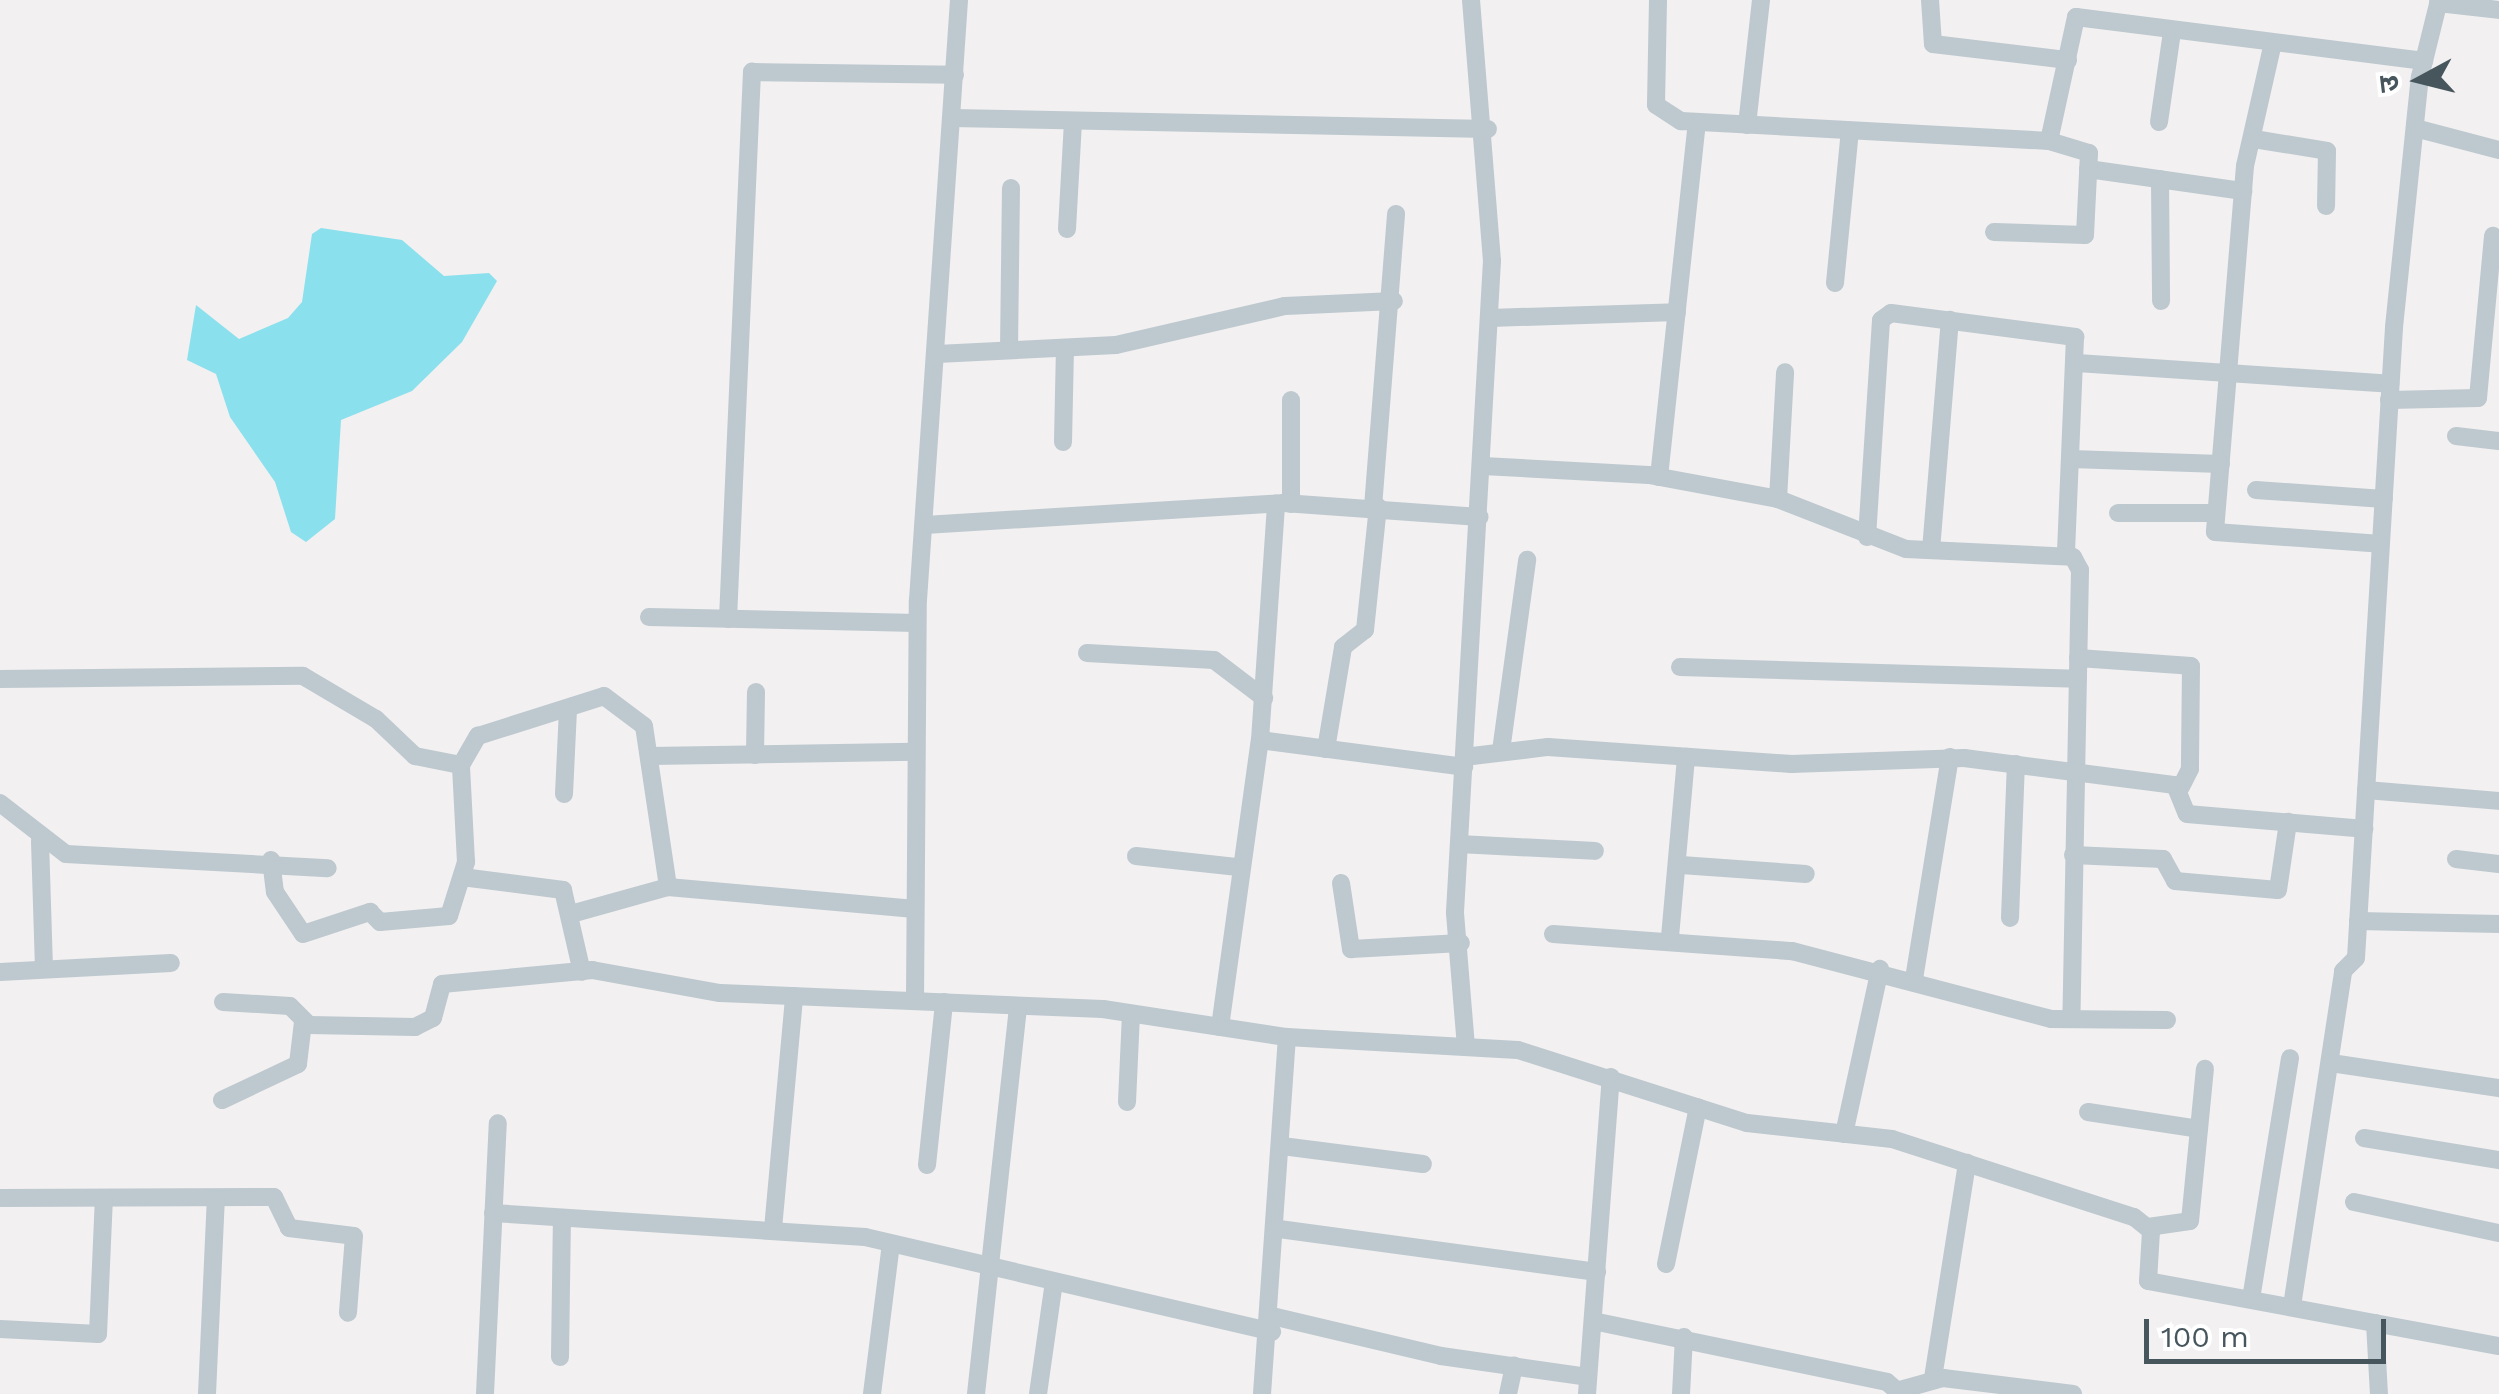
<!DOCTYPE html>
<html>
<head>
<meta charset="utf-8">
<style>
	body { margin:0 }
	#map { position:relative; width:2499px; height:1394px; overflow:hidden; background:#f2f0f0; font-family:"Work Sans","Noto Sans Devanagari",sans-serif }
	div>[style] { position:absolute }
	.water>* { inset:0; background:#8be0ed }
	.street>* { height:18px; margin:-9px; padding:0 9px; transform-origin:9px; border-radius:9px; background:#bdc8cf }
	span { translate:-50% -50%; white-space:nowrap; text-align:center; line-height:1.15; -webkit-text-stroke:10px #fff; paint-order:stroke }
	.north { position:absolute; left:2369px; top:30px; width:100px; height:100px; -webkit-text-stroke:8px #fff; paint-order:stroke; rotate:263deg; font-size:28px; font-weight:700; line-height:40px; text-align:center; color:#47555d }
	.north::after { content:''; display:block; margin:auto; width:35px; height:45px; background:#47555d; clip-path:polygon(50% 0,100% 100%,50% 72%,0 100%) }
	.scale { position:absolute; left:2144px; top:1319px; width:242px; height:45px; box-sizing:border-box; border:5px solid #47555d; border-top:0; padding-left:12px; font-size:30px; line-height:35px; white-space:nowrap; color:#47555d; -webkit-text-stroke:8px #fff; paint-order:stroke }
</style>
</head>
<body>
<div id="map">
	<div class="water">
		<div style="clip-path:polygon(321px 228px,402px 240px,444px 276px,489px 273px,497px 281px,462px 342px,412px 391px,341px 420px,335px 519px,306px 542px,291px 532px,275px 482px,230px 417px,216px 374px,187px 360px,196px 305px,239px 339px,288px 318px,302px 302px,312px 234px)"></div>
	</div>
	<div class="street">
		<div style="left:1658px;top:0;width:105px;rotate:91.1deg"></div>
		<div style="left:1656px;top:105px;width:30px;rotate:33deg"></div>
		<div style="left:1681px;top:121px;width:369px;rotate:3.1deg"></div>
		<div style="left:2049px;top:141px;width:127px;rotate:-77.7deg"></div>
		<div style="left:2076px;top:17px;width:351px;rotate:7.2deg"></div>
		<div style="left:1930px;top:0;width:44px;rotate:86.1deg"></div>
		<div style="left:1933px;top:44px;width:136px;rotate:6.8deg"></div>
		<div style="left:2438px;top:3px;width:61px;rotate:6.5deg"></div>
		<div style="left:2272px;top:47px;width:122px;rotate:102.8deg"></div>
		<div style="left:2245px;top:166px;width:367px;rotate:94.7deg"></div>
		<div style="left:2215px;top:532px;width:166px;rotate:4.1deg"></div>
		<div style="left:952px;top:118px;width:536px;rotate:1.18deg"></div>
		<div style="left:2159px;top:122px;width:91px;rotate:-81.8deg"></div>
		<div style="left:1747px;top:125px;width:126px;rotate:-83.6deg"></div>
		<div style="left:2415px;top:128px;width:87px;rotate:14.7deg"></div>
		<div style="left:2254px;top:139px;width:74px;rotate:9.3deg"></div>
		<div style="left:2327px;top:151px;width:55px;rotate:91deg"></div>
		<div style="left:2088px;top:169px;width:157px;rotate:8.1deg"></div>
		<div style="left:2160px;top:179px;width:122px;rotate:89.5deg"></div>
		<div style="left:1067px;top:229px;width:107px;rotate:-86.8deg"></div>
		<div style="left:1994px;top:232px;width:91px;rotate:1.9deg"></div>
		<div style="left:2085px;top:235px;width:82px;rotate:-87.2deg"></div>
		<div style="left:2089px;top:153px;width:42px;rotate:-163.3deg"></div>
		<div style="left:1835px;top:283px;width:153px;rotate:-84.4deg"></div>
		<div style="left:1490px;top:318px;width:187px;rotate:-1.8deg"></div>
		<div style="left:1009px;top:350px;width:162px;rotate:-89.3deg"></div>
		<div style="left:937px;top:354px;width:179px;rotate:-2.9deg"></div>
		<div style="left:1116px;top:345px;width:173px;rotate:-13deg"></div>
		<div style="left:1285px;top:306px;width:109px;rotate:-2.6deg"></div>
		<div style="left:2077px;top:363px;width:314px;rotate:3.8deg"></div>
		<div style="left:2389px;top:400px;width:89px;rotate:-1.3deg"></div>
		<div style="left:2478px;top:398px;width:163px;rotate:-84.7deg"></div>
		<div style="left:2456px;top:436px;width:43px;rotate:6.6deg"></div>
		<div style="left:1063px;top:442px;width:94px;rotate:-88.8deg"></div>
		<div style="left:2071px;top:459px;width:150px;rotate:1.9deg"></div>
		<div style="left:1483px;top:466px;width:166px;rotate:3.1deg"></div>
		<div style="left:1649px;top:475px;width:131px;rotate:10.5deg"></div>
		<div style="left:1778px;top:499px;width:137px;rotate:21.3deg"></div>
		<div style="left:1906px;top:549px;width:167px;rotate:2.7deg"></div>
		<div style="left:2073px;top:557px;width:15px;rotate:62deg"></div>
		<div style="left:2080px;top:570px;width:449px;rotate:91.1deg"></div>
		<div style="left:1659px;top:477px;width:357px;rotate:-83.9deg"></div>
		<div style="left:2256px;top:490px;width:128px;rotate:4deg"></div>
		<div style="left:1778px;top:499px;width:127px;rotate:-86.8deg"></div>
		<div style="left:1291px;top:504px;width:104px;rotate:-90deg"></div>
		<div style="left:1373px;top:507px;width:294px;rotate:-85.5deg"></div>
		<div style="left:2118px;top:513px;width:98px"></div>
		<div style="left:925px;top:525px;width:360px;rotate:-3.5deg"></div>
		<div style="left:1284px;top:503px;width:196px;rotate:4.1deg"></div>
		<div style="left:1867px;top:537px;width:217px;rotate:-86.3deg"></div>
		<div style="left:1881px;top:320px;width:12px;rotate:-35deg"></div>
		<div style="left:1891px;top:313px;width:186px;rotate:7.4deg"></div>
		<div style="left:2075px;top:337px;width:218px;rotate:92.4deg"></div>
		<div style="left:1931px;top:550px;width:231px;rotate:-85.3deg"></div>
		<div style="left:649px;top:617px;width:268px;rotate:1.3deg"></div>
		<div style="left:728px;top:619px;width:548px;rotate:-87.49deg"></div>
		<div style="left:752px;top:72px;width:203px;rotate:0.8deg"></div>
		<div style="left:1087px;top:653px;width:127px;rotate:3.2deg"></div>
		<div style="left:1214px;top:660px;width:63px;rotate:37.2deg"></div>
		<div style="left:2078px;top:658px;width:113px;rotate:4deg"></div>
		<div style="left:2191px;top:666px;width:103px;rotate:90.6deg"></div>
		<div style="left:2190px;top:769px;width:20px;rotate:117deg"></div>
		<div style="left:1680px;top:667px;width:398px;rotate:1.7deg"></div>
		<div style="left:0;top:679px;width:303px;rotate:-0.6deg"></div>
		<div style="left:303px;top:676px;width:85px;rotate:30.5deg"></div>
		<div style="left:376px;top:719px;width:54px;rotate:43.5deg"></div>
		<div style="left:415px;top:756px;width:47px;rotate:11.1deg"></div>
		<div style="left:1260px;top:740px;width:206px;rotate:7.5deg"></div>
		<div style="left:1326px;top:749px;width:103px;rotate:-80.5deg"></div>
		<div style="left:1343px;top:647px;width:28px;rotate:-38deg"></div>
		<div style="left:1365px;top:630px;width:124px;rotate:-84deg"></div>
		<div style="left:1501px;top:751px;width:193px;rotate:-82.2deg"></div>
		<div style="left:755px;top:755px;width:63px;rotate:-89.1deg"></div>
		<div style="left:650px;top:756px;width:266px;rotate:-0.9deg"></div>
		<div style="left:1464px;top:757px;width:85px;rotate:-6.8deg"></div>
		<div style="left:1548px;top:747px;width:244px;rotate:4deg"></div>
		<div style="left:1791px;top:764px;width:173px;rotate:-2deg"></div>
		<div style="left:1964px;top:758px;width:213px;rotate:7.3deg"></div>
		<div style="left:2175px;top:785px;width:31px;rotate:68deg"></div>
		<div style="left:2187px;top:814px;width:178px;rotate:4.8deg"></div>
		<div style="left:2366px;top:790px;width:133px;rotate:4.7deg"></div>
		<div style="left:564px;top:794px;width:85px;rotate:-87.3deg"></div>
		<div style="left:0;top:803px;width:83px;rotate:37.7deg"></div>
		<div style="left:66px;top:854px;width:262px;rotate:3.1deg"></div>
		<div style="left:40px;top:841px;width:125px;rotate:88.2deg"></div>
		<div style="left:1459px;top:844px;width:136px;rotate:2.9deg"></div>
		<div style="left:2073px;top:855px;width:90px;rotate:2.5deg"></div>
		<div style="left:2163px;top:859px;width:25px;rotate:61deg"></div>
		<div style="left:2175px;top:881px;width:103px;rotate:5deg"></div>
		<div style="left:2278px;top:890px;width:69px;rotate:-81.6deg"></div>
		<div style="left:1136px;top:856px;width:103px;rotate:6.2deg"></div>
		<div style="left:2456px;top:859px;width:43px;rotate:6.6deg"></div>
		<div style="left:271px;top:860px;width:32px;rotate:83deg"></div>
		<div style="left:275px;top:892px;width:50px;rotate:56.3deg"></div>
		<div style="left:303px;top:934px;width:71px;rotate:-18.2deg"></div>
		<div style="left:370px;top:912px;width:14px;rotate:45deg"></div>
		<div style="left:380px;top:922px;width:69px;rotate:-5deg"></div>
		<div style="left:449px;top:916px;width:57px;rotate:-72.5deg"></div>
		<div style="left:466px;top:862px;width:97px;rotate:-93deg"></div>
		<div style="left:461px;top:765px;width:34px;rotate:-60deg"></div>
		<div style="left:478px;top:736px;width:132px;rotate:-17.6deg"></div>
		<div style="left:604px;top:696px;width:50px;rotate:36.9deg"></div>
		<div style="left:644px;top:726px;width:163px;rotate:81.5deg"></div>
		<div style="left:668px;top:887px;width:248px;rotate:5.1deg"></div>
		<div style="left:1681px;top:865px;width:125px;rotate:4.1deg"></div>
		<div style="left:462px;top:877px;width:102px;rotate:7.3deg"></div>
		<div style="left:563px;top:890px;width:84px;rotate:77deg"></div>
		<div style="left:1341px;top:883px;width:67px;rotate:81.4deg"></div>
		<div style="left:1351px;top:949px;width:110px;rotate:-3.1deg"></div>
		<div style="left:571px;top:914px;width:101px;rotate:-15.6deg"></div>
		<div style="left:2010px;top:918px;width:154px;rotate:-87.8deg"></div>
		<div style="left:2358px;top:921px;width:141px;rotate:1.2deg"></div>
		<div style="left:1553px;top:934px;width:240px;rotate:4.1deg"></div>
		<div style="left:1792px;top:951px;width:268px;rotate:14.7deg"></div>
		<div style="left:2051px;top:1019px;width:116px;rotate:0.5deg"></div>
		<div style="left:1670px;top:937px;width:181px;rotate:-84.9deg"></div>
		<div style="left:0;top:972px;width:171px;rotate:-3deg"></div>
		<div style="left:1914px;top:979px;width:225px;rotate:-80.8deg"></div>
		<div style="left:915px;top:1001px;width:401px;rotate:-89.6deg"></div>
		<div style="left:918px;top:600px;width:601px;rotate:-86.09deg"></div>
		<div style="left:223px;top:1002px;width:67px;rotate:3.4deg"></div>
		<div style="left:290px;top:1006px;width:27px;rotate:45deg"></div>
		<div style="left:309px;top:1025px;width:106px;rotate:1.1deg"></div>
		<div style="left:415px;top:1027px;width:20px;rotate:-27deg"></div>
		<div style="left:433px;top:1018px;width:35px;rotate:-75deg"></div>
		<div style="left:442px;top:984px;width:151px;rotate:-5.3deg"></div>
		<div style="left:592px;top:970px;width:130px;rotate:10.2deg"></div>
		<div style="left:720px;top:993px;width:383px;rotate:2.4deg"></div>
		<div style="left:1103px;top:1009px;width:186px;rotate:8.7deg"></div>
		<div style="left:1287px;top:1037px;width:231px;rotate:3.2deg"></div>
		<div style="left:1518px;top:1050px;width:240px;rotate:17.7deg"></div>
		<div style="left:1747px;top:1123px;width:146px;rotate:6.3deg"></div>
		<div style="left:1892px;top:1139px;width:254px;rotate:17.9deg"></div>
		<div style="left:2134px;top:1217px;width:22px;rotate:39deg"></div>
		<div style="left:2151px;top:1231px;width:50px;rotate:93.4deg"></div>
		<div style="left:2148px;top:1281px;width:357px;rotate:10.5deg"></div>
		<div style="left:1220px;top:1027px;width:290px;rotate:-82.1deg"></div>
		<div style="left:1260px;top:740px;width:237px;rotate:-86.1deg"></div>
		<div style="left:1466px;top:1047px;width:135px;rotate:-94.7deg"></div>
		<div style="left:1455px;top:912px;width:652px;rotate:-86.75deg"></div>
		<div style="left:1492px;top:261px;width:262px;rotate:-94.6deg"></div>
		<div style="left:2331px;top:1063px;width:170px;rotate:8.5deg"></div>
		<div style="left:222px;top:1100px;width:84px;rotate:-25.3deg"></div>
		<div style="left:298px;top:1064px;width:42px;rotate:-83.2deg"></div>
		<div style="left:1127px;top:1102px;width:88px;rotate:-87.4deg"></div>
		<div style="left:2088px;top:1112px;width:112px;rotate:8.7deg"></div>
		<div style="left:1844px;top:1134px;width:169px;rotate:-77.7deg"></div>
		<div style="left:2364px;top:1138px;width:137px;rotate:9.3deg"></div>
		<div style="left:1282px;top:1146px;width:142px;rotate:7.3deg"></div>
		<div style="left:927px;top:1165px;width:164px;rotate:-84deg"></div>
		<div style="left:0;top:1198px;width:274px;rotate:-0.2deg"></div>
		<div style="left:274px;top:1197px;width:34px;rotate:64deg"></div>
		<div style="left:289px;top:1228px;width:65px;rotate:7deg"></div>
		<div style="left:354px;top:1236px;width:77px;rotate:94.5deg"></div>
		<div style="left:2354px;top:1202px;width:148px;rotate:12.1deg"></div>
		<div style="left:493px;top:1213px;width:373px;rotate:3.7deg"></div>
		<div style="left:865px;top:1237px;width:418px;rotate:13.1deg"></div>
		<div style="left:2148px;top:1227px;width:42px;rotate:-8.1deg"></div>
		<div style="left:2190px;top:1221px;width:153px;rotate:-84.4deg"></div>
		<div style="left:773px;top:1229px;width:234px;rotate:-84.8deg"></div>
		<div style="left:1279px;top:1229px;width:321px;rotate:7.7deg"></div>
		<div style="left:1666px;top:1264px;width:160px;rotate:-78.5deg"></div>
		<div style="left:2251px;top:1299px;width:244px;rotate:-80.8deg"></div>
		<div style="left:2292px;top:1306px;width:339px;rotate:-81.3deg"></div>
		<div style="left:2343px;top:971px;width:18px;rotate:-45deg"></div>
		<div style="left:2356px;top:958px;width:632px;rotate:-86.55deg"></div>
		<div style="left:2394px;top:327px;width:251px;rotate:-84.1deg"></div>
		<div style="left:2420px;top:77px;width:79px;rotate:-76.1deg"></div>
		<div style="left:1272px;top:1316px;width:174px;rotate:13.3deg"></div>
		<div style="left:1441px;top:1356px;width:148px;rotate:8.1deg"></div>
		<div style="left:1593px;top:1321px;width:300px;rotate:11.7deg"></div>
		<div style="left:1887px;top:1382px;width:18px;rotate:41deg"></div>
		<div style="left:2375px;top:1323px;width:71px;rotate:86.8deg"></div>
		<div style="left:0;top:1329px;width:98px;rotate:2.9deg"></div>
		<div style="left:98px;top:1334px;width:136px;rotate:-87.5deg"></div>
		<div style="left:560px;top:1357px;width:139px;rotate:-89.2deg"></div>
		<div style="left:1933px;top:1378px;width:218px;rotate:-81deg"></div>
		<div style="left:1900px;top:1390px;width:45px;rotate:-15.6deg"></div>
		<div style="left:1943px;top:1378px;width:131px;rotate:7deg"></div>
		<div style="left:207px;top:1394px;width:195px;rotate:-87.4deg"></div>
		<div style="left:485px;top:1394px;width:271px;rotate:-87.3deg"></div>
		<div style="left:872px;top:1394px;width:151px;rotate:-82.8deg"></div>
		<div style="left:976px;top:1394px;width:390px;rotate:-83.8deg"></div>
		<div style="left:1038px;top:1394px;width:107px;rotate:-81.9deg"></div>
		<div style="left:1262px;top:1394px;width:358px;rotate:-86deg"></div>
		<div style="left:1508px;top:1394px;width:29px;rotate:-78deg"></div>
		<div style="left:1587px;top:1394px;width:318px;rotate:-85.7deg"></div>
		<div style="left:1681px;top:1394px;width:57px;rotate:-87deg"></div>
	</div>
	<div class="north">उ</div>
	<div class="scale">100 m</div>
</div>
</body>
</html>
